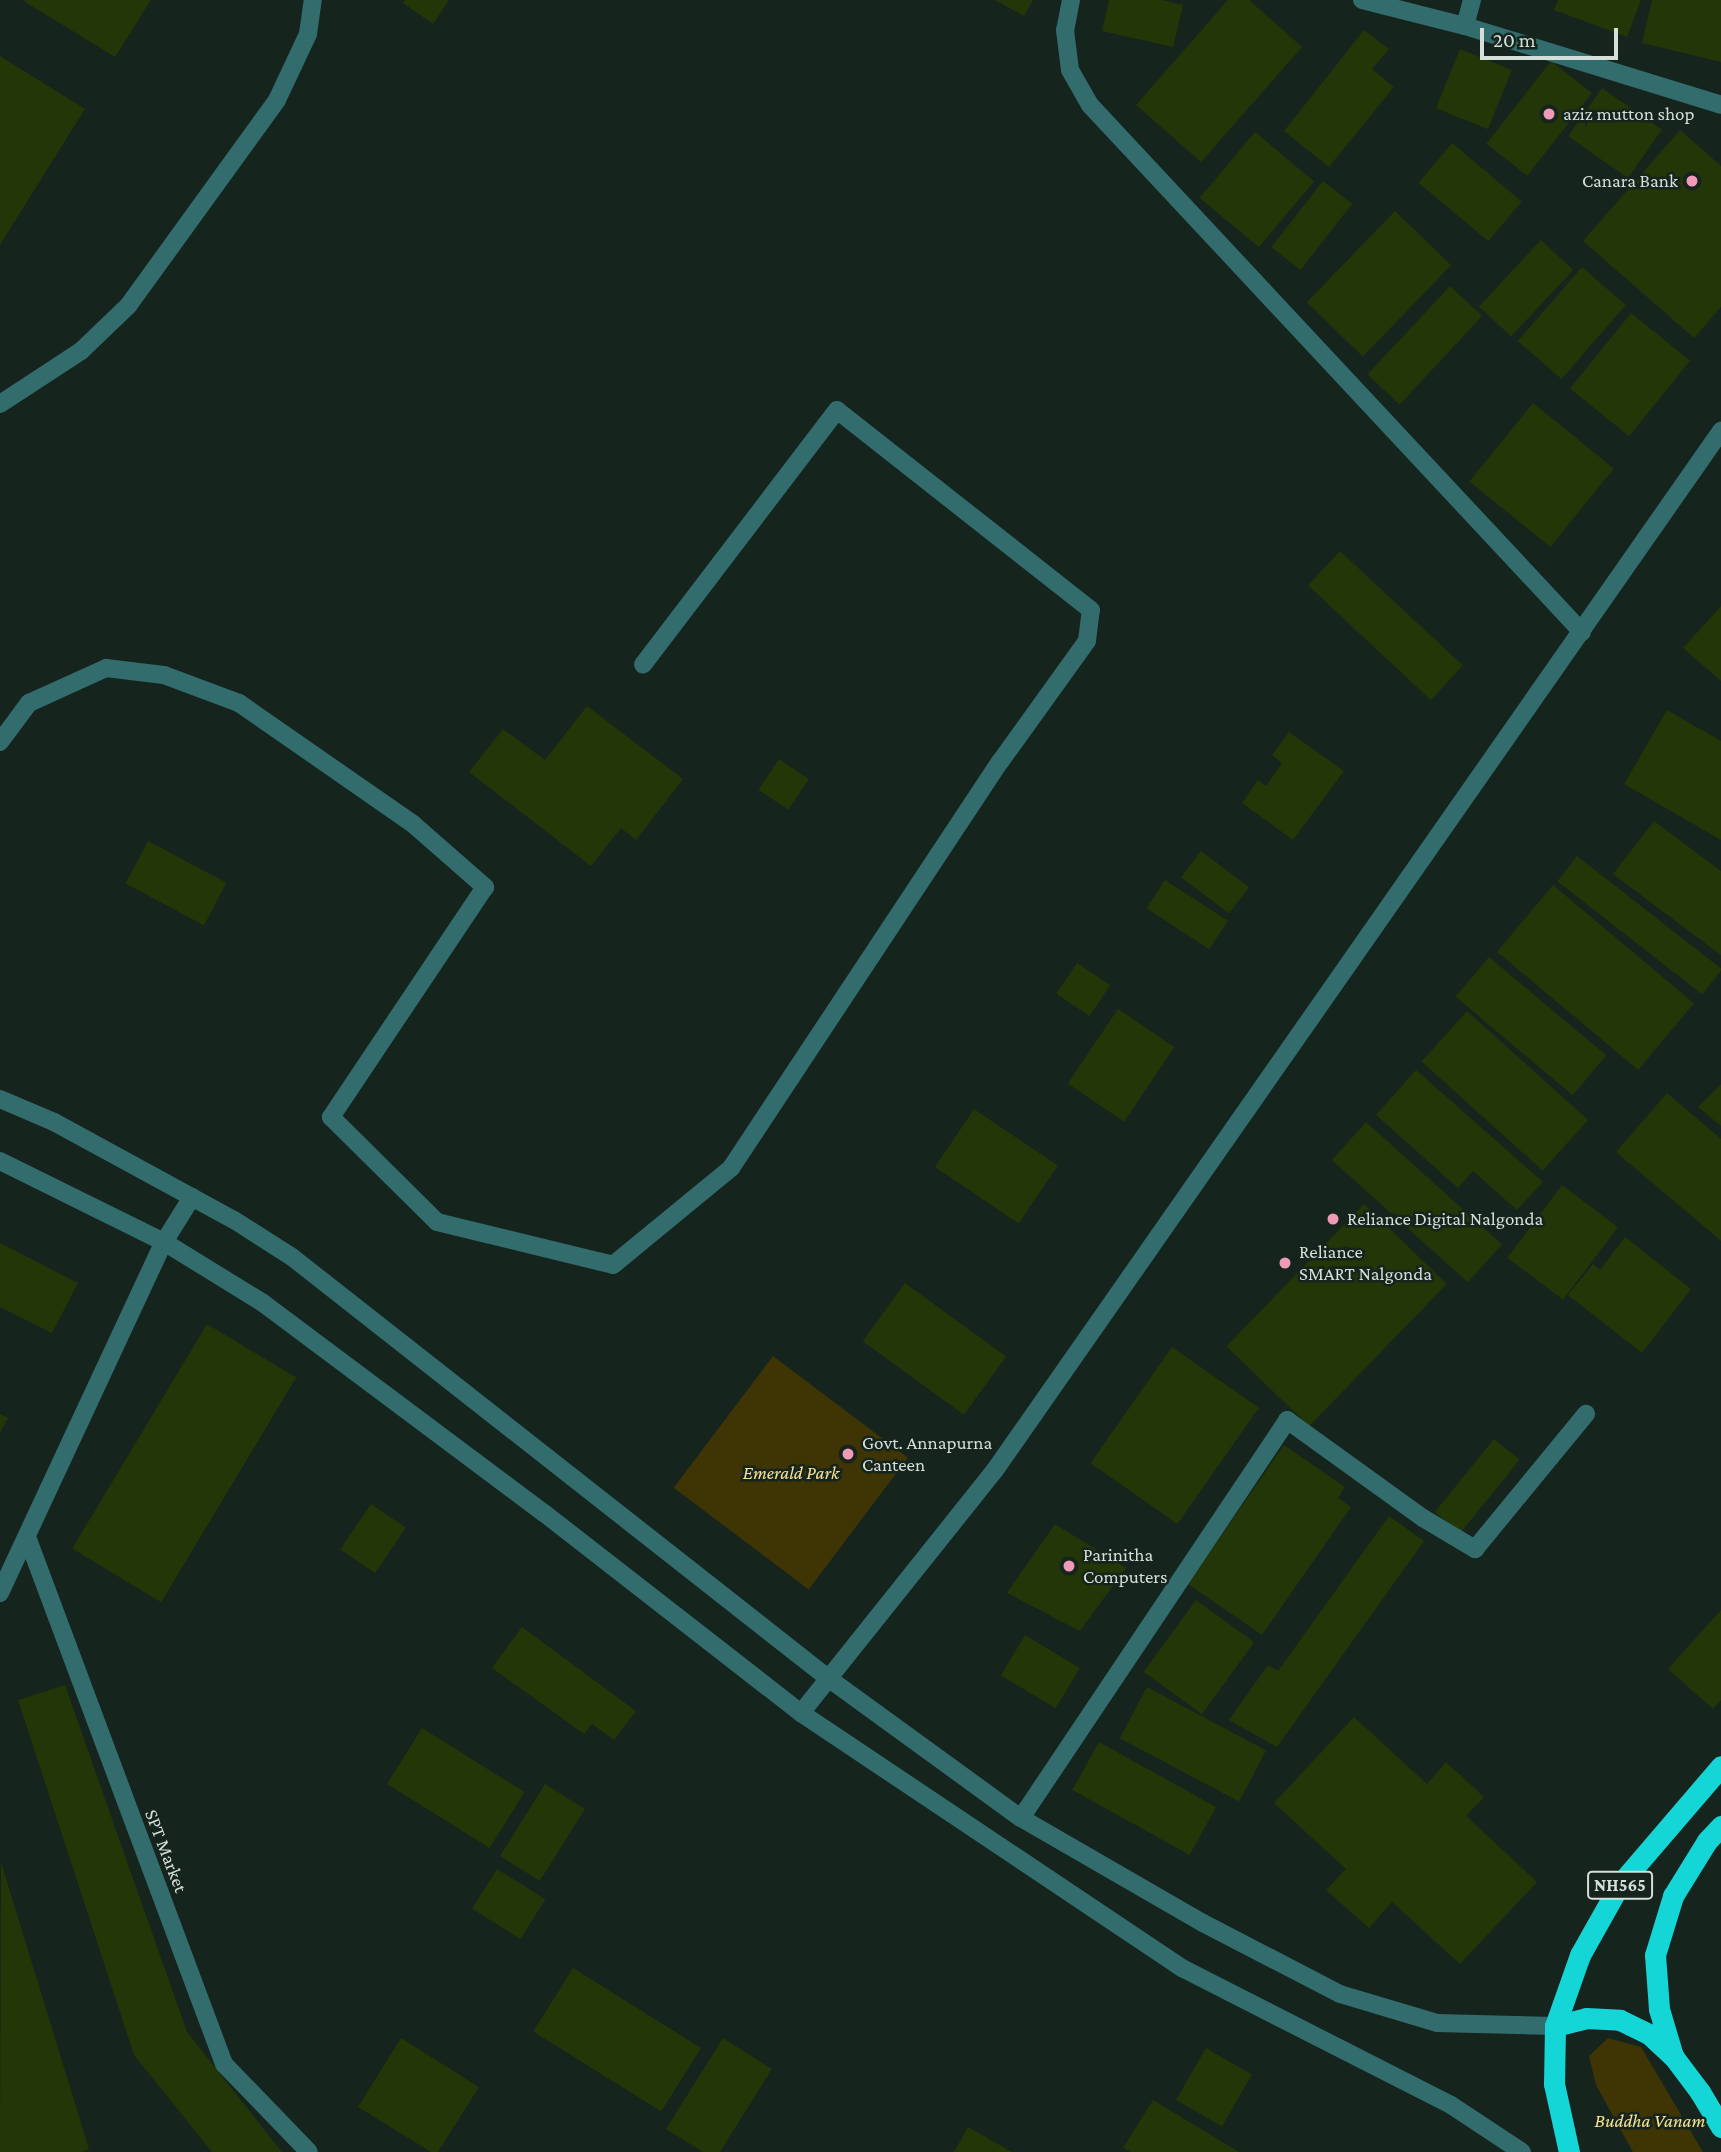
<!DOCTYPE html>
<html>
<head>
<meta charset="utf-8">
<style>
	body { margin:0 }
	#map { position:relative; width:1721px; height:2152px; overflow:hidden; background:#15241d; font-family:"Crimson Pro",serif }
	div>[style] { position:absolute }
	.green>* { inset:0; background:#3f3504; transform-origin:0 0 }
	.building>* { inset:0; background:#233607; transform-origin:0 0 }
	.minor>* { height:18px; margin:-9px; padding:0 9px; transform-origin:9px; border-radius:9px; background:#326c6c }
	.highway>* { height:21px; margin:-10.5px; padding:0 10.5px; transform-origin:10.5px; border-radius:10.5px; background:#15d6d7 }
	.dots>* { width:19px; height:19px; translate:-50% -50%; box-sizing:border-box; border:4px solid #15241d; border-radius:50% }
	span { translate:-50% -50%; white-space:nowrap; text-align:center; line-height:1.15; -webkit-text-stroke:5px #15241d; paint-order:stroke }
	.shield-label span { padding:2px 5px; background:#15241d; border:2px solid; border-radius:5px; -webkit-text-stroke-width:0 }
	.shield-label { font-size:18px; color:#d5dfd9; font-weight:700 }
	.poi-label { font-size:19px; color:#d5dfd9 }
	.left { translate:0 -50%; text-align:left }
	.right { translate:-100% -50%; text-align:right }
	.park-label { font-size:19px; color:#f7e492; font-style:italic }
	.street-label { font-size:19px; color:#d5dfd9 }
	.scale { position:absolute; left:1480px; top:28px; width:138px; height:32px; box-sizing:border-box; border:4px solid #d5dfd9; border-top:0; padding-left:9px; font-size:21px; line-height:24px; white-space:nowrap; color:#d5dfd9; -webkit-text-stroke:5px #15241d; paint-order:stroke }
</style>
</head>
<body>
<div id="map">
	<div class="green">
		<div style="left:773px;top:1356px;width:169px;height:165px;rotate:37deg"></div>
		<div style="clip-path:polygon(1608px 2038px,1641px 2047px,1703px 2152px,1633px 2152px,1596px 2085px,1589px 2056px)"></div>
	</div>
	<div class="building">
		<div style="clip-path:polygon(22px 0,151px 0,115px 57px)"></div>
		<div style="clip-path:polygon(405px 0,449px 0,433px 24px,403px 3px)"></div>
		<div style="clip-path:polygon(995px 0,1033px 0,1024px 16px)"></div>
		<div style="clip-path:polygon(1109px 0,1162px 0,1183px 5px,1173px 47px,1102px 31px)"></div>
		<div style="clip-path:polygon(1228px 0,1249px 0,1302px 47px,1201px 162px,1136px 105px)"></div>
		<div style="clip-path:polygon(1558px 0,1641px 0,1627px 37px,1554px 10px)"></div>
		<div style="clip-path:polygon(1652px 0,1721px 0,1721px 62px,1642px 43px)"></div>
		<div style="clip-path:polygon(1364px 30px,1389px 49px,1372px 69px,1394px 87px,1329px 167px,1284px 131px)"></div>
		<div style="left:1460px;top:49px;width:56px;height:64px;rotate:22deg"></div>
		<div style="clip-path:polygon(0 56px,85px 109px,0 245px)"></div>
		<div style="left:1551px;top:61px;width:52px;height:105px;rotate:38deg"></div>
		<div style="left:1602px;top:88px;width:73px;height:59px;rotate:35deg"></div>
		<div style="clip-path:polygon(1680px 130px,1721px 166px,1721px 307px,1694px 338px,1583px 241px)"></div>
		<div style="left:1255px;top:132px;width:77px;height:86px;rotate:40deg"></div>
		<div style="left:1452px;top:143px;width:91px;height:52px;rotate:40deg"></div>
		<div style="left:1323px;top:181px;width:37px;height:84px;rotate:38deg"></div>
		<div style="left:1395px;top:211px;width:78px;height:127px;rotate:44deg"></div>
		<div style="left:1541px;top:240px;width:44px;height:91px;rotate:43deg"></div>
		<div style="left:1582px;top:267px;width:58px;height:98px;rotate:41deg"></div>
		<div style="left:1450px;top:286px;width:44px;height:121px;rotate:43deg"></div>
		<div style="left:1631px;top:313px;width:76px;height:97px;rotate:39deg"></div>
		<div style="left:1533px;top:403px;width:104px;height:101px;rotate:39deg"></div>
		<div style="left:1340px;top:551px;width:168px;height:47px;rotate:43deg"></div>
		<div style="clip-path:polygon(1721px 606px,1721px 681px,1683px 648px)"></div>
		<div style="clip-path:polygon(587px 706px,683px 779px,636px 840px,621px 828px,591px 866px,469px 772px,503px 729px,545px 760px)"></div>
		<div style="clip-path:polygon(1667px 710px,1721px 741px,1721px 840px,1624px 784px)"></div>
		<div style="clip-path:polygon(1289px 732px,1344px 771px,1293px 840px,1242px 803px,1258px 780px,1266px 786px,1282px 763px,1272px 755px)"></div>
		<div style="left:779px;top:759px;width:36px;height:37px;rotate:34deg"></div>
		<div style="clip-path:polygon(1654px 821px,1721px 871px,1721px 955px,1613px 874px)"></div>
		<div style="left:148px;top:841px;width:89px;height:48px;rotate:28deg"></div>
		<div style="left:1201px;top:851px;width:60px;height:33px;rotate:37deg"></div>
		<div style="left:1577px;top:856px;width:184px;height:32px;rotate:38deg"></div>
		<div style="left:1165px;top:880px;width:75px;height:34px;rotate:33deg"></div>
		<div style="left:1553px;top:885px;width:184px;height:87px;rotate:40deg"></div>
		<div style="left:1489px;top:957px;width:153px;height:52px;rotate:40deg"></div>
		<div style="left:1077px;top:963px;width:40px;height:37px;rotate:34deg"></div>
		<div style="left:1118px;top:1009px;width:68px;height:90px;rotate:34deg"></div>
		<div style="left:1467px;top:1011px;width:163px;height:68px;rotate:42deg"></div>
		<div style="clip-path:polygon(1416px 1070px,1543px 1182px,1517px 1210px,1473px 1171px,1458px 1188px,1376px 1115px)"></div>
		<div style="clip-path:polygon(1721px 1084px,1721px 1126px,1698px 1107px)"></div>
		<div style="clip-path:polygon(1667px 1093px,1721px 1139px,1721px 1241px,1616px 1152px)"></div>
		<div style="left:974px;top:1109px;width:101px;height:70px;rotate:34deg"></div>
		<div style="left:1366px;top:1122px;width:183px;height:51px;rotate:42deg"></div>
		<div style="left:1562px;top:1185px;width:70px;height:91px;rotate:37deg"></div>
		<div style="left:1364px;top:1204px;width:115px;height:198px;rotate:44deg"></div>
		<div style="clip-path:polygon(1625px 1237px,1691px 1289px,1642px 1353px,1568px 1295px,1593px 1264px,1600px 1270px)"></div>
		<div style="clip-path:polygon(0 1243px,78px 1283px,52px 1333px,0 1307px)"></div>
		<div style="left:905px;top:1283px;width:125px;height:72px;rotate:36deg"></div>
		<div style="left:207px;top:1324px;width:104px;height:262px;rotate:31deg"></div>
		<div style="left:1172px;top:1347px;width:106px;height:142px;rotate:35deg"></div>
		<div style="clip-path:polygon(0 1414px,8px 1418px,0 1433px)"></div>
		<div style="left:1494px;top:1439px;width:33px;height:94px;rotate:39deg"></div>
		<div style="clip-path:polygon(1284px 1445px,1345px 1487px,1338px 1498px,1351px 1507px,1262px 1635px,1188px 1584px)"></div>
		<div style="left:371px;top:1504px;width:42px;height:55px;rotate:34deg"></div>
		<div style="clip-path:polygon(1389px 1516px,1424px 1541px,1277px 1747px,1229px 1720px,1268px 1665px,1278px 1671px)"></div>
		<div style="clip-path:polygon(1055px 1524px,1126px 1568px,1080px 1631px,1007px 1593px)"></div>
		<div style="left:1196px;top:1600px;width:72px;height:89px;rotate:36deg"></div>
		<div style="clip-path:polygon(1721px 1610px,1721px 1700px,1713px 1709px,1668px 1669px)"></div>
		<div style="clip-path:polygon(522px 1627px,636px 1711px,614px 1740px,592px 1724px,584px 1734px,492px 1668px)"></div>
		<div style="left:1025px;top:1635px;width:64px;height:47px;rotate:31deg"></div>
		<div style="clip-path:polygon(65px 1685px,187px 2032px,282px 2152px,212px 2152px,134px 2055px,18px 1700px)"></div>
		<div style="left:1147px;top:1687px;width:135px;height:58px;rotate:28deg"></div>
		<div style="clip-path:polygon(1354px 1717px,1427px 1784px,1446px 1762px,1484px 1797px,1466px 1816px,1537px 1882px,1460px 1964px,1392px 1902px,1369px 1928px,1326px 1890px,1346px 1869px,1274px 1803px)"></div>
		<div style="left:422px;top:1728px;width:121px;height:66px;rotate:32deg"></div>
		<div style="left:1099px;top:1742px;width:134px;height:55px;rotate:29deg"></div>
		<div style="left:545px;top:1784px;width:47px;height:85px;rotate:32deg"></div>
		<div style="clip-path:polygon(1px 1862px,89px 2149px,82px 2152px,0 2152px)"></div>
		<div style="left:497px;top:1869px;width:57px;height:47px;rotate:32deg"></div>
		<div style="left:573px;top:1968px;width:151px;height:75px;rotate:32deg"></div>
		<div style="clip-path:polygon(401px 2038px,479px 2087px,438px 2152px,431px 2152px,358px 2107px)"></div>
		<div style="clip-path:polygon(723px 2038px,772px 2069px,720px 2152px,703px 2152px,666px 2129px)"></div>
		<div style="left:1206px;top:2048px;width:53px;height:60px;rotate:30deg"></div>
		<div style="clip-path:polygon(1153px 2100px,1239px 2152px,1131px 2152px,1123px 2148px)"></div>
		<div style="clip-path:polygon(968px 2127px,1012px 2152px,954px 2152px)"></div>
	</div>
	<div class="minor">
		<div style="left:1071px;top:0;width:31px;rotate:101deg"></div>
		<div style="left:1065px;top:30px;width:40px;rotate:82.9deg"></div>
		<div style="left:1070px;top:70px;width:40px;rotate:60.3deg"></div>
		<div style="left:1090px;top:105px;width:721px;rotate:46.97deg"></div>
		<div style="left:1362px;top:0;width:106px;rotate:14.2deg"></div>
		<div style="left:1465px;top:26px;width:268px;rotate:17.1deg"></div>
		<div style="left:1465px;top:26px;width:27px;rotate:-75deg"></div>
		<div style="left:0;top:404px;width:97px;rotate:-33.2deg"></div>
		<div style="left:81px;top:351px;width:65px;rotate:-43.8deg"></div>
		<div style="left:128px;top:306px;width:254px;rotate:-54.1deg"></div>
		<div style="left:277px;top:100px;width:73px;rotate:-64.8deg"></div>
		<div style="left:308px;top:34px;width:34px;rotate:-82deg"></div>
		<div style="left:0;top:742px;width:49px;rotate:-53.4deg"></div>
		<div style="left:29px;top:703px;width:85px;rotate:-24.4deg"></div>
		<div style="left:106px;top:668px;width:58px;rotate:6.9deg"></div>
		<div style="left:164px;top:675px;width:80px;rotate:20.5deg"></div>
		<div style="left:239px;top:703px;width:212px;rotate:34.8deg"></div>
		<div style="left:413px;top:824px;width:96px;rotate:41.2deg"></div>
		<div style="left:485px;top:887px;width:277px;rotate:123.8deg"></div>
		<div style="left:331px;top:1117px;width:149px;rotate:44.7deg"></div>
		<div style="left:437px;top:1222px;width:181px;rotate:13.7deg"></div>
		<div style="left:613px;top:1265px;width:153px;rotate:-39.4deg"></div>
		<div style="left:731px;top:1168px;width:487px;rotate:-56.5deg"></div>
		<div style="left:1000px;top:762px;width:149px;rotate:-54.3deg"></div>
		<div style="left:1087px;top:641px;width:31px;rotate:-83deg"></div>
		<div style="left:1091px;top:610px;width:323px;rotate:-141.8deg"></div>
		<div style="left:837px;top:410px;width:320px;rotate:127.3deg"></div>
		<div style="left:0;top:1099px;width:59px;rotate:23.1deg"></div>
		<div style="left:54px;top:1122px;width:205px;rotate:28.6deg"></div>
		<div style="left:234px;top:1220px;width:69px;rotate:32.5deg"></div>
		<div style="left:292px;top:1257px;width:682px;rotate:38.15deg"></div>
		<div style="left:828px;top:1678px;width:238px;rotate:36deg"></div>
		<div style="left:1021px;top:1818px;width:210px;rotate:30deg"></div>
		<div style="left:1203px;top:1923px;width:154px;rotate:27.4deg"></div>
		<div style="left:1340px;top:1994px;width:101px;rotate:16.6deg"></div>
		<div style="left:1437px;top:2023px;width:118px;rotate:1.5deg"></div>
		<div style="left:0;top:1161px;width:183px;rotate:26.3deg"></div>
		<div style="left:164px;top:1242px;width:116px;rotate:31.6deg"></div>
		<div style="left:263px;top:1303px;width:351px;rotate:36.8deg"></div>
		<div style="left:544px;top:1513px;width:326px;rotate:37.9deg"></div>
		<div style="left:801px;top:1713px;width:458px;rotate:33.8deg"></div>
		<div style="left:1182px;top:1968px;width:302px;rotate:27deg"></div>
		<div style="left:1451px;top:2105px;width:85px;rotate:33.5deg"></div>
		<div style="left:27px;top:1537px;width:563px;rotate:69.5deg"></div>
		<div style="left:224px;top:2064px;width:122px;rotate:46deg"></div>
		<div style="left:0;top:1593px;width:387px;rotate:-65deg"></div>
		<div style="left:164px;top:1242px;width:53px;rotate:-58.1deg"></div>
		<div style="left:801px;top:1713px;width:311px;rotate:-51.4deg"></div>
		<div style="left:995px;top:1470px;width:1268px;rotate:-55.06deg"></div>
		<div style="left:1021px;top:1818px;width:479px;rotate:-56.2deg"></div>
		<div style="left:1287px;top:1420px;width:168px;rotate:35.8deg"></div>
		<div style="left:1423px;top:1518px;width:61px;rotate:30.8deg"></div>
		<div style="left:1475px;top:1549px;width:175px;rotate:-50.6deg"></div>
	</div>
	<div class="highway">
		<div style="left:1555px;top:2026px;width:32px;rotate:-14deg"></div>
		<div style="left:1586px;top:2018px;width:34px;rotate:3deg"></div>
		<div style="left:1620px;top:2020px;width:32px;rotate:26deg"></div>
		<div style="left:1649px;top:2034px;width:33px;rotate:43deg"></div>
		<div style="left:1673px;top:2056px;width:45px;rotate:53.1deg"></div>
		<div style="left:1700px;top:2092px;width:41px;rotate:59deg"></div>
		<div style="left:1673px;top:2056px;width:49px;rotate:-106.6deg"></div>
		<div style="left:1659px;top:2009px;width:54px;rotate:-94.2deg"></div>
		<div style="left:1655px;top:1955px;width:62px;rotate:-73deg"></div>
		<div style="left:1673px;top:1896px;width:65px;rotate:-58.3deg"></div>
		<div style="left:1707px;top:1841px;width:21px;rotate:-47deg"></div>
		<div style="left:1569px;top:2152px;width:70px;rotate:-102.4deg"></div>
		<div style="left:1554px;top:2084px;width:58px;rotate:-89deg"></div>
		<div style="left:1555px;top:2026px;width:75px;rotate:-70.6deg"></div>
		<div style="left:1580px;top:1955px;width:81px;rotate:-60.6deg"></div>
		<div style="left:1620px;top:1884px;width:155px;rotate:-49.4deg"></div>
	</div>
	<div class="dots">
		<div style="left:1549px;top:114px;background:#ef9ab7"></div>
		<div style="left:1692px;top:181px;background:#ef9ab7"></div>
		<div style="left:1333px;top:1219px;background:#ef9ab7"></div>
		<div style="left:1285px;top:1263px;background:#ef9ab7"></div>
		<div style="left:848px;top:1454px;background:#ef9ab7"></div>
		<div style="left:1069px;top:1566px;background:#ef9ab7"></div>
	</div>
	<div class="shield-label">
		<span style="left:1620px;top:1885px">NH565</span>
	</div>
	<div class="poi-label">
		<span class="left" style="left:1563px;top:114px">aziz mutton shop</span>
		<span class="right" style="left:1678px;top:181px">Canara Bank</span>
		<span class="left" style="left:1347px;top:1219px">Reliance Digital Nalgonda</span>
		<span class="left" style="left:1299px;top:1263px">Reliance<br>SMART Nalgonda</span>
		<span class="left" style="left:862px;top:1454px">Govt. Annapurna<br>Canteen</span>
		<span class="left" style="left:1083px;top:1566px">Parinitha<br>Computers</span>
	</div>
	<div class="park-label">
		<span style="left:791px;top:1473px">Emerald Park</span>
		<span style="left:1650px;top:2121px">Buddha Vanam</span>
	</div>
	<div class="street-label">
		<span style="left:166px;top:1851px;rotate:69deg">SPT Market</span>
	</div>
	<div class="scale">20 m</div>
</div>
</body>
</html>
